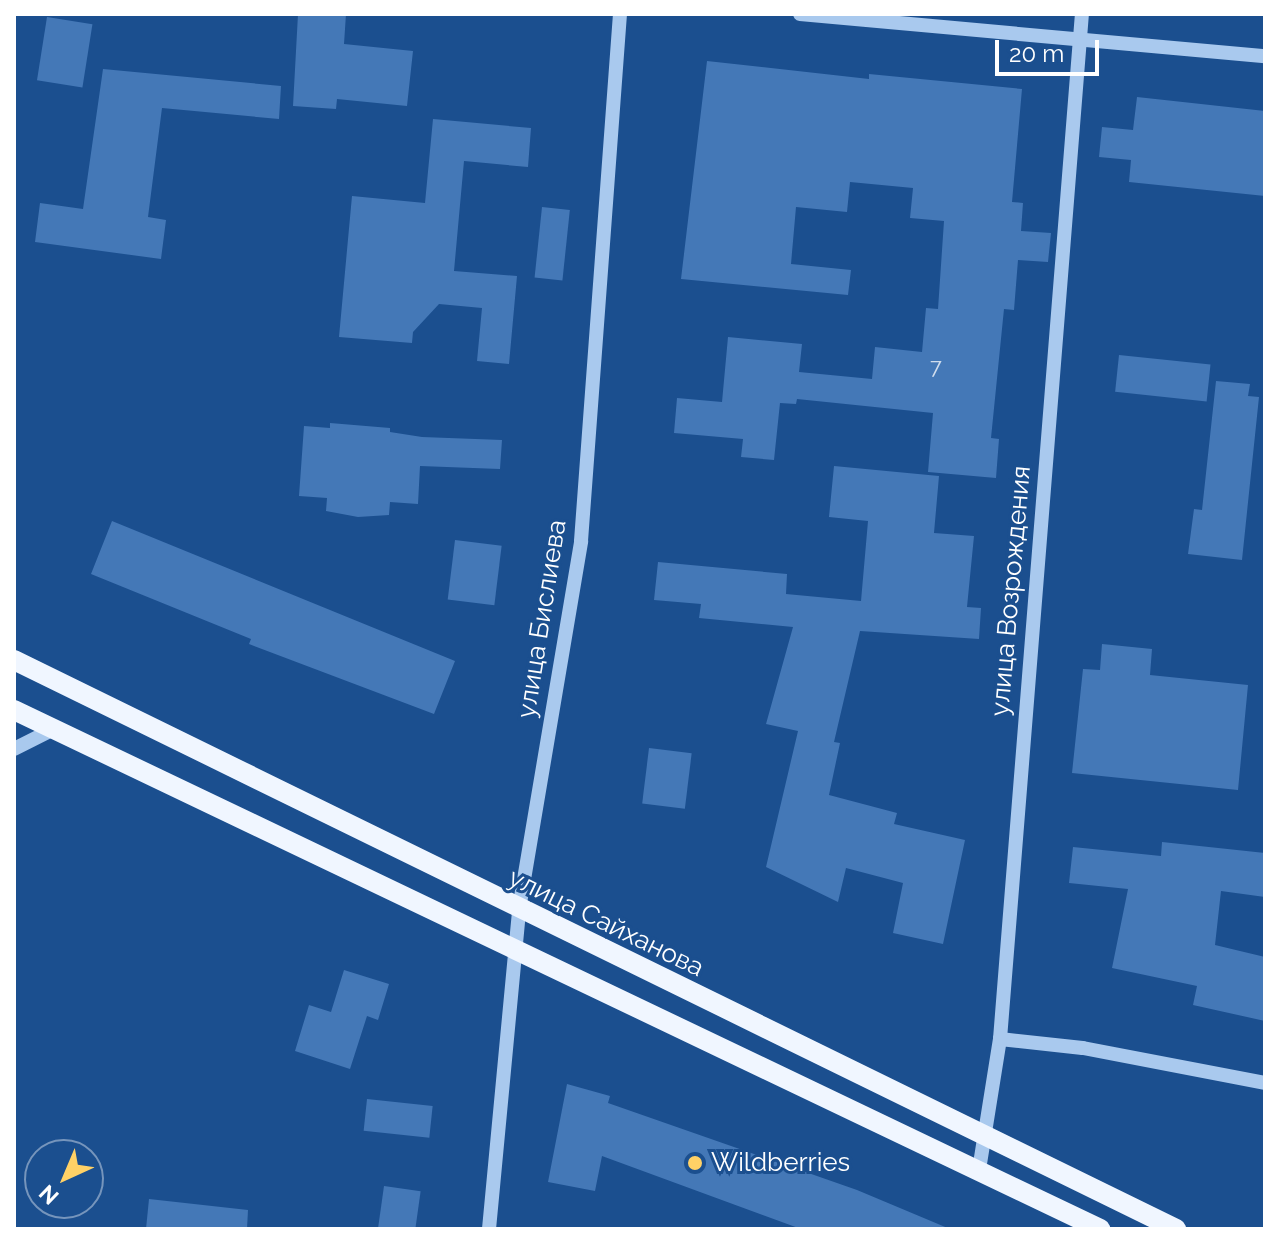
<!DOCTYPE html>
<html>
<head>
<meta charset="utf-8">
<style>
	body { margin:0 }
	#map { position:relative; width:1279px; height:1243px; overflow:hidden; background:#1b4f8f; font-family:Raleway,sans-serif }
	div>[style] { position:absolute }
	.building>* { inset:0; background:#4478b7; transform-origin:0 0 }
	.minor>* { height:14px; margin:-7px; padding:0 7px; transform-origin:7px; border-radius:7px; background:#a9c9ee }
	.major>* { height:20px; margin:-10px; padding:0 10px; transform-origin:10px; border-radius:10px; background:#f0f6ff }
	.dots>* { width:22px; height:22px; translate:-50% -50%; box-sizing:border-box; border:4px solid #1b4f8f; border-radius:50% }
	span { translate:-50% -50%; white-space:nowrap; text-align:center; line-height:1.15; -webkit-text-stroke:6px #1b4f8f; paint-order:stroke }
	.number-label { font-size:22px; color:#d0dded }
	.number-label span { -webkit-text-stroke-width:0 }
	.street-label { font-size:26px; color:#fff }
	.poi-label { font-size:26px; color:#fff }
	.left { translate:0 -50%; text-align:left }
	.frame { position:absolute; inset:0; border:16px solid #fff; pointer-events:none }
	.north { position:absolute; left:24px; top:1139px; width:80px; height:80px; box-sizing:border-box; background:#1b4f8f; border:2px solid #7695bc; border-radius:50%; rotate:224deg; font-size:22px; font-weight:700; line-height:32px; text-align:center; color:#fff }
	.north::after { content:''; display:block; margin:auto; width:28px; height:36px; background:#ffd166; clip-path:polygon(50% 0,100% 100%,50% 72%,0 100%) }
	.scale { position:absolute; left:995px; top:40px; width:104px; height:36px; box-sizing:border-box; border:4px solid #fff; border-top:0; padding-left:10px; font-size:24px; line-height:28px; white-space:nowrap; color:#fff; -webkit-text-stroke:6px #1b4f8f; paint-order:stroke }
</style>
</head>
<body>
<div id="map">
	<div class="building">
		<div style="clip-path:polygon(298px 14px,346px 14px,344px 44px,413px 51px,407px 106px,337px 99px,336px 109px,293px 106px)"></div>
		<div style="left:47px;top:17px;width:46px;height:64px;rotate:9deg"></div>
		<div style="clip-path:polygon(707px 61px,869px 79px,869px 74px,1022px 89px,1012px 202px,1023px 203px,1021px 231px,1051px 233px,1048px 262px,1018px 260px,1014px 310px,1004px 309px,991px 438px,999px 439px,996px 478px,928px 472px,933px 413px,797px 399px,796px 404px,780px 403px,774px 460px,741px 457px,743px 439px,674px 433px,677px 398px,722px 402px,728px 337px,802px 344px,799px 372px,872px 379px,875px 347px,922px 352px,926px 308px,938px 309px,944px 221px,910px 218px,913px 188px,850px 182px,847px 212px,796px 207px,791px 264px,851px 270px,848px 295px,681px 279px)"></div>
		<div style="clip-path:polygon(103px 69px,281px 86px,279px 119px,162px 108px,148px 217px,166px 220px,161px 259px,35px 242px,40px 203px,83px 209px)"></div>
		<div style="clip-path:polygon(1137px 97px,1265px 111px,1265px 196px,1129px 182px,1131px 160px,1099px 157px,1102px 127px,1133px 130px)"></div>
		<div style="clip-path:polygon(433px 119px,531px 128px,528px 167px,464px 161px,454px 271px,517px 276px,509px 364px,477px 361px,482px 308px,439px 304px,413px 332px,412px 343px,339px 337px,352px 196px,425px 203px)"></div>
		<div style="left:542px;top:207px;width:28px;height:71px;rotate:6deg"></div>
		<div style="left:1119px;top:355px;width:92px;height:37px;rotate:6deg"></div>
		<div style="clip-path:polygon(1216px 381px,1250px 384px,1248px 396px,1259px 397px,1242px 560px,1188px 554px,1194px 509px,1202px 510px)"></div>
		<div style="clip-path:polygon(330px 423px,390px 428px,390px 432px,422px 437px,502px 440px,500px 469px,420px 466px,418px 504px,390px 502px,389px 515px,358px 517px,326px 511px,327px 498px,299px 496px,304px 426px,330px 428px)"></div>
		<div style="clip-path:polygon(834px 466px,939px 476px,934px 533px,974px 536px,967px 607px,981px 608px,979px 639px,860px 631px,834px 742px,840px 743px,829px 795px,897px 813px,894px 824px,965px 840px,943px 944px,893px 933px,903px 883px,846px 868px,838px 902px,766px 867px,798px 731px,766px 724px,793px 627px,699px 618px,701px 604px,654px 600px,658px 562px,787px 574px,786px 594px,861px 601px,868px 521px,829px 517px)"></div>
		<div style="clip-path:polygon(112px 521px,455px 661px,434px 714px,249px 644px,251px 639px,91px 574px)"></div>
		<div style="left:455px;top:540px;width:47px;height:60px;rotate:7deg"></div>
		<div style="clip-path:polygon(1102px 644px,1152px 649px,1150px 675px,1248px 685px,1238px 790px,1072px 773px,1083px 669px,1100px 670px)"></div>
		<div style="left:649px;top:748px;width:43px;height:56px;rotate:7deg"></div>
		<div style="clip-path:polygon(1162px 842px,1265px 853px,1265px 897px,1221px 891px,1215px 945px,1265px 957px,1265px 1021px,1193px 1005px,1197px 986px,1112px 968px,1128px 889px,1069px 883px,1073px 847px,1161px 856px)"></div>
		<div style="clip-path:polygon(344px 970px,389px 984px,378px 1020px,367px 1016px,350px 1069px,295px 1051px,309px 1005px,331px 1012px)"></div>
		<div style="clip-path:polygon(567px 1084px,610px 1096px,608px 1103px,857px 1190px,950px 1229px,801px 1229px,602px 1156px,595px 1191px,548px 1182px)"></div>
		<div style="left:367px;top:1099px;width:66px;height:32px;rotate:6deg"></div>
		<div style="left:384px;top:1186px;width:37px;height:43px;rotate:8deg"></div>
		<div style="clip-path:polygon(149px 1199px,248px 1210px,247px 1229px,146px 1229px)"></div>
	</div>
	<div class="minor">
		<div style="left:800px;top:14px;width:467px;rotate:5.2deg"></div>
		<div style="left:14px;top:749px;width:45px;rotate:-26.6deg"></div>
		<div style="left:1000px;top:1039px;width:83px;rotate:6.2deg"></div>
		<div style="left:1083px;top:1048px;width:185px;rotate:10.9deg"></div>
		<div style="left:979px;top:1170px;width:133px;rotate:-80.9deg"></div>
		<div style="left:1000px;top:1039px;width:1028px;rotate:-85.43deg"></div>
		<div style="left:489px;top:1229px;width:321px;rotate:-84.6deg"></div>
		<div style="left:519px;top:909px;width:373px;rotate:-80.4deg"></div>
		<div style="left:581px;top:541px;width:528px;rotate:-85.77deg"></div>
	</div>
	<div class="major">
		<div style="left:14px;top:660px;width:1294px;rotate:26.09deg"></div>
		<div style="left:14px;top:710px;width:1204px;rotate:25.54deg"></div>
	</div>
	<div class="dots">
		<div style="left:695px;top:1163px;background:#ffd166"></div>
	</div>
	<div class="number-label">
		<span style="left:936px;top:367px">7</span>
	</div>
	<div class="street-label">
		<span style="left:1011px;top:591px;rotate:-85deg">улица Возрождения</span>
		<span style="left:542px;top:619px;rotate:-81deg">улица Бислиева</span>
		<span style="left:606px;top:923px;rotate:26deg">улица Сайханова</span>
	</div>
	<div class="poi-label">
		<span class="left" style="left:711px;top:1163px">Wildberries</span>
	</div>
	<div class="frame"></div>
	<div class="north">N</div>
	<div class="scale">20 m</div>
</div>
</body>
</html>
